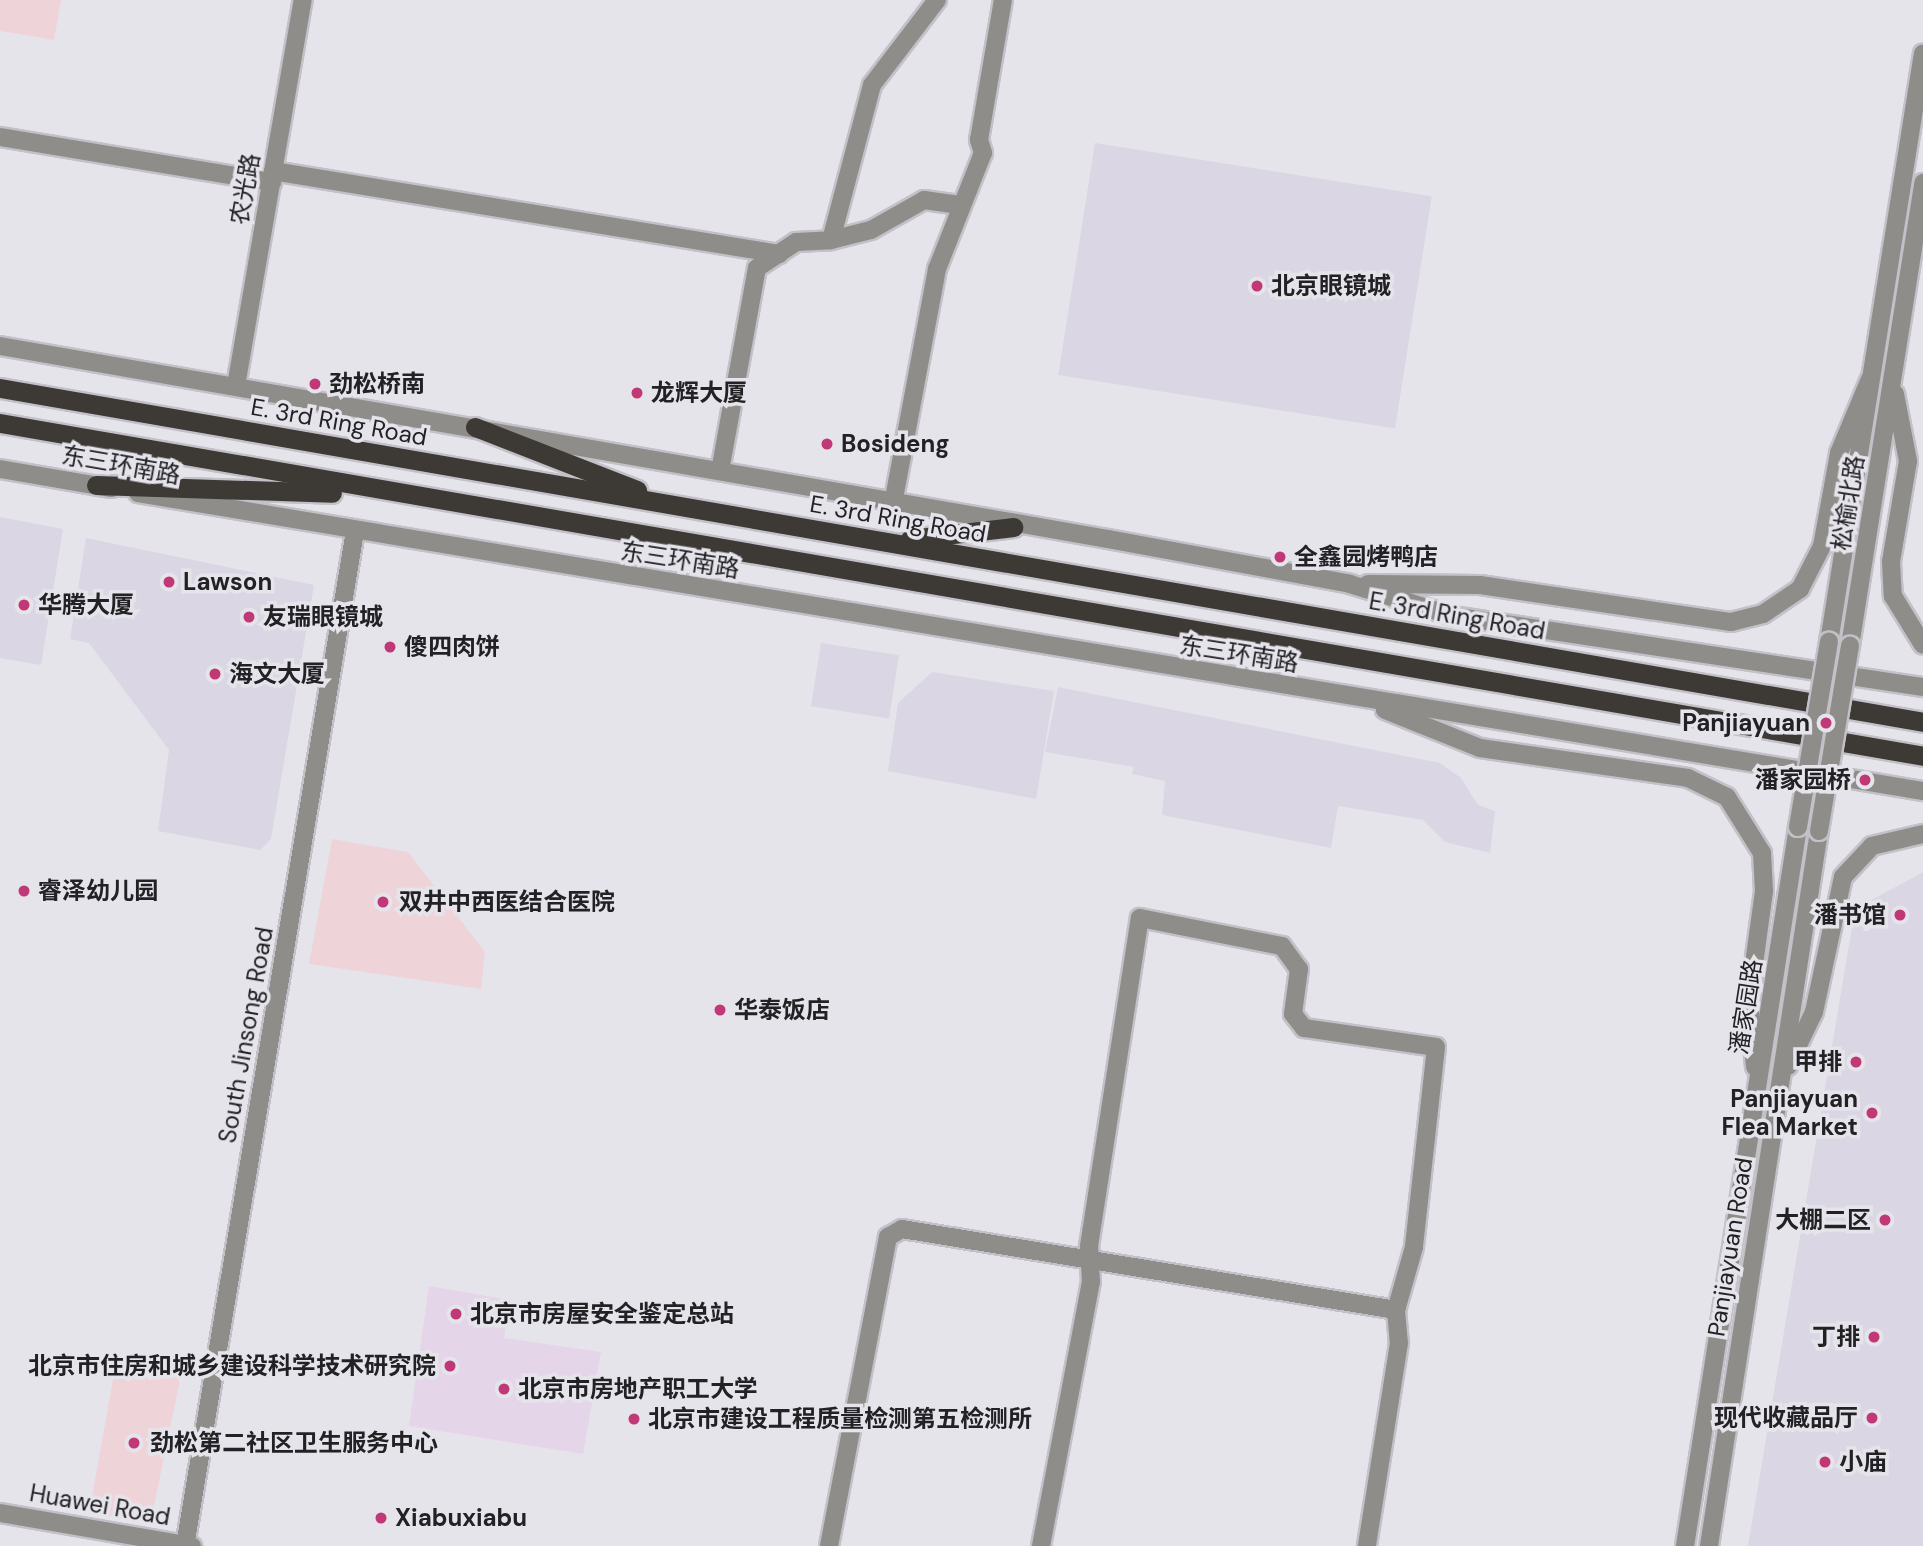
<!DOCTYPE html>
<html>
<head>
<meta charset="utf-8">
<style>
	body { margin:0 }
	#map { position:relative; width:1923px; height:1546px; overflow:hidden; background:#e6e4eb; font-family:"DM Sans","Noto Sans SC",sans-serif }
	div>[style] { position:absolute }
	.built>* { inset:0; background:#dad6e3; transform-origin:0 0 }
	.education>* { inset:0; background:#e5d5e8 }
	.medical>* { inset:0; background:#eed4d9 }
	.roads { filter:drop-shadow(2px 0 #c3c1c7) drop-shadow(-2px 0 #c3c1c7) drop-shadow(0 2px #c3c1c7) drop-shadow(0 -2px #c3c1c7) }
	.minor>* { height:18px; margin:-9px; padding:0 9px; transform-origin:9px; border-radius:9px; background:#8e8d8a }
	.tertiary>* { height:18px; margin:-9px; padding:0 9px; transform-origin:9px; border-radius:9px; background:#8e8d8a }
	.trunk>* { height:19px; margin:-9.5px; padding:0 9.5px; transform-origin:9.5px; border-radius:9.5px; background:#3d3a36 }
	.bridges { filter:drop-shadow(2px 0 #c3c1c7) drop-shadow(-2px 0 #c3c1c7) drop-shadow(0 2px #c3c1c7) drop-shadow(0 -2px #c3c1c7) }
	.tertiary-bridge>* { height:18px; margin:-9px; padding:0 9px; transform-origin:9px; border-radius:9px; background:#8e8d8a }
	.dots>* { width:19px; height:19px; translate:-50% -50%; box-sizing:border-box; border:4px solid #e6e4eb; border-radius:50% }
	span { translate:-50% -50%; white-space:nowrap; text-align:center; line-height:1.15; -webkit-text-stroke:7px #e6e4eb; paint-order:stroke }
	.street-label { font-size:24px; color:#222124 }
	.poi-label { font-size:24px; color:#222124; font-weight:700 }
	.left { translate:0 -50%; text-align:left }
	.right { translate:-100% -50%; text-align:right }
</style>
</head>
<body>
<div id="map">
	<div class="built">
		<div style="left:1095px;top:143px;width:341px;height:235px;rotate:9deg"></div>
		<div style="clip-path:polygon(0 517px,63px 529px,41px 665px,0 658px)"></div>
		<div style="clip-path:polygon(86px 538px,314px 585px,271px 839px,260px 850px,158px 831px,169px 750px,89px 643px,70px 639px)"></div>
		<div style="left:821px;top:643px;width:79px;height:64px;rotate:9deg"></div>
		<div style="clip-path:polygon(932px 672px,1054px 691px,1036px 799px,888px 771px,898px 703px)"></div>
		<div style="clip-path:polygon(1058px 687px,1440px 763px,1461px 778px,1478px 805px,1495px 811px,1490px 853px,1445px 842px,1423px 820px,1338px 806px,1331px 848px,1162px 815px,1165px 781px,1132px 774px,1134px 767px,1045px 752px)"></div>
		<div style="clip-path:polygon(1923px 872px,1923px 1546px,1748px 1546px,1855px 909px)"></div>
	</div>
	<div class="education">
		<div style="clip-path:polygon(429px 1286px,509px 1300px,504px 1338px,601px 1352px,583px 1454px,409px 1426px)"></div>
	</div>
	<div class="medical">
		<div style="clip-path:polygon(0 0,61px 0,54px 40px,0 31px)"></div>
		<div style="clip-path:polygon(332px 839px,408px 852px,485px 952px,481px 989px,309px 964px)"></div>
		<div style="clip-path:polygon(116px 1363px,181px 1375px,153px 1511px,140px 1521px,89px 1513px)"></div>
	</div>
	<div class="roads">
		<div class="minor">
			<div style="left:0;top:137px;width:276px;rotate:9.4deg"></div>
			<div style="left:273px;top:171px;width:513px;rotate:9.32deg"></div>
			<div style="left:831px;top:240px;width:41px;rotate:-14deg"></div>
			<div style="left:871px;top:230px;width:61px;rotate:-29.5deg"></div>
			<div style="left:924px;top:200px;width:34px;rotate:8deg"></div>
			<div style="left:236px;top:386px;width:392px;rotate:-80.2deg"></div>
			<div style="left:720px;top:471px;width:206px;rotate:-79.7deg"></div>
			<div style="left:757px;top:268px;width:47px;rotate:-33.7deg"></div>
			<div style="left:796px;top:242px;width:35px;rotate:-3deg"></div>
			<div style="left:831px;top:240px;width:160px;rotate:-75.2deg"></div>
			<div style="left:872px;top:85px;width:107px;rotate:-52.6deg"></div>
			<div style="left:893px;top:504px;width:239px;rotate:-79.4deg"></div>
			<div style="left:937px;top:269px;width:125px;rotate:-68.4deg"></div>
			<div style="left:983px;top:153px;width:14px;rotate:-107deg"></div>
			<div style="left:979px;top:140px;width:142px;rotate:-80.3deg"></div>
			<div style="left:829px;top:1546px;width:315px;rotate:-79.2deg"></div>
			<div style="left:888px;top:1237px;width:16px;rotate:-30deg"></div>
			<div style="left:902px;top:1229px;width:501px;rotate:9.31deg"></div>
			<div style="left:1041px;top:1546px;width:269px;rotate:-79.3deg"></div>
			<div style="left:1091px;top:1282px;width:36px;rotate:-93deg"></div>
			<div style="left:1089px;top:1246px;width:332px;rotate:-81.2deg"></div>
			<div style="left:1140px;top:918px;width:145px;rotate:11.2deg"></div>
			<div style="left:1282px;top:946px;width:29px;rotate:54deg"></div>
			<div style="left:1299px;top:969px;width:45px;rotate:97.6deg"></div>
			<div style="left:1293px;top:1014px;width:18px;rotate:52deg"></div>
			<div style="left:1304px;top:1028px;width:133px;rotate:8.2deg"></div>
			<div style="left:1436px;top:1047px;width:201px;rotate:96.3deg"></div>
			<div style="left:1414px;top:1247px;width:66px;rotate:105.9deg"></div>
			<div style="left:1396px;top:1310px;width:33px;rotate:85deg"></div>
			<div style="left:1399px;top:1343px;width:206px;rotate:99deg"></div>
		</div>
		<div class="tertiary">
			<div style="left:0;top:346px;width:1125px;rotate:9.88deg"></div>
			<div style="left:1108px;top:539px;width:246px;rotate:10.5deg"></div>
			<div style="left:1350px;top:584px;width:108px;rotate:17.3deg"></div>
			<div style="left:1453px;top:616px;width:475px;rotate:8.6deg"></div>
			<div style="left:1895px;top:394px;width:68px;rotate:79deg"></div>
			<div style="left:1908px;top:461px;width:102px;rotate:99.6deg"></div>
			<div style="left:1891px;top:562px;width:34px;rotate:87deg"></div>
			<div style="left:1893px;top:596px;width:57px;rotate:58.5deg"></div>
			<div style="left:0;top:469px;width:113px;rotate:9.7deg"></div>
			<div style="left:138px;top:493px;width:1810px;rotate:9.48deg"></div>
			<div style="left:1368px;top:584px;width:112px;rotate:0.5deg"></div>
			<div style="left:1480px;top:585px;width:254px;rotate:8.4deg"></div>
			<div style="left:1731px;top:622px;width:33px;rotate:-14deg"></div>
			<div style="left:1763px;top:614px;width:45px;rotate:-34deg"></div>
			<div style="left:1800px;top:589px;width:48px;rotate:-62.9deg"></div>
			<div style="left:1822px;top:546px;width:95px;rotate:-79.6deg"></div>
			<div style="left:1839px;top:453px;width:80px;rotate:-67.3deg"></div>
			<div style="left:1829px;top:642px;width:596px;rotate:-80.93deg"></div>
			<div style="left:1850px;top:646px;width:469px;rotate:-81deg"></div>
			<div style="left:1385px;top:710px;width:102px;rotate:21.8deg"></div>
			<div style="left:1480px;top:748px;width:210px;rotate:8.2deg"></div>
			<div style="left:1688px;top:778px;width:43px;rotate:26deg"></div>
			<div style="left:1727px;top:797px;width:66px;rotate:58deg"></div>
			<div style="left:1762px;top:853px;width:38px;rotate:87deg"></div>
			<div style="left:1764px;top:891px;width:111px;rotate:97.8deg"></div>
			<div style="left:1749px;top:1001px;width:66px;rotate:84.8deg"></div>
			<div style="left:1788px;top:1066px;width:60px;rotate:-64.3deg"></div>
			<div style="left:1814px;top:1012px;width:138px;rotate:-77.9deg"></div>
			<div style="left:1843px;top:877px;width:42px;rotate:-46.9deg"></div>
			<div style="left:1872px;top:846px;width:52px;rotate:-13.2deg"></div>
			<div style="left:0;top:1513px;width:195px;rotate:9.8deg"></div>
			<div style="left:185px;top:1546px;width:1029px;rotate:-80.49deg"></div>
			<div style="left:1685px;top:1546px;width:728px;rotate:-81.07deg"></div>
			<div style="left:1709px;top:1546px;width:723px;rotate:-81.25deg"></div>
		</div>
		<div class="trunk">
			<div style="left:0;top:388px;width:1952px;rotate:9.85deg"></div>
			<div style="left:0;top:423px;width:1952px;rotate:9.82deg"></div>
			<div style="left:475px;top:427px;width:174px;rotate:21.3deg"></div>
			<div style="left:96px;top:485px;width:236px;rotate:1.9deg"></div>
			<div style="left:910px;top:539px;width:104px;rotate:-6.6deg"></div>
		</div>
	</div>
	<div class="bridges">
		<div class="tertiary-bridge">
			<div style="left:1798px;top:827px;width:188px;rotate:-80.5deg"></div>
			<div style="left:1819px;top:831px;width:188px;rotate:-80.5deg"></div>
		</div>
	</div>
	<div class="dots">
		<div style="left:1257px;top:286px;background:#c03876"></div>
		<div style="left:315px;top:384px;background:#c03876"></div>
		<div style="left:637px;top:393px;background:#c03876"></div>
		<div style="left:827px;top:444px;background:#c03876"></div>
		<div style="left:1280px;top:557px;background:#c03876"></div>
		<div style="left:169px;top:582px;background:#c03876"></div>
		<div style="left:24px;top:605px;background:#c03876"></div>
		<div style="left:249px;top:617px;background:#c03876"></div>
		<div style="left:390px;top:647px;background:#c03876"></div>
		<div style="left:215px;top:674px;background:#c03876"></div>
		<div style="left:1826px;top:723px;background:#c03876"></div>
		<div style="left:1865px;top:780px;background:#c03876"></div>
		<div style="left:24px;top:891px;background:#c03876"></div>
		<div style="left:383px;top:902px;background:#c03876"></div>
		<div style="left:1900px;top:915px;background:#c03876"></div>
		<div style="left:720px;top:1010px;background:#c03876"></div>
		<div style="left:1856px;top:1062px;background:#c03876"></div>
		<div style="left:1872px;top:1113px;background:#c03876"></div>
		<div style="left:1885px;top:1220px;background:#c03876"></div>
		<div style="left:456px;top:1314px;background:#c03876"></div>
		<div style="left:1874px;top:1337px;background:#c03876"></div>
		<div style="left:450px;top:1366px;background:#c03876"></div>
		<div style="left:504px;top:1389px;background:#c03876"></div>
		<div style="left:1872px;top:1418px;background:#c03876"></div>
		<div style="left:634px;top:1419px;background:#c03876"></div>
		<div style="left:134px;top:1443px;background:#c03876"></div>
		<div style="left:1825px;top:1462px;background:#c03876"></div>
		<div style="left:381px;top:1518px;background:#c03876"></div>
	</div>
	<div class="street-label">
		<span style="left:245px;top:189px;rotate:-80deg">农光路</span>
		<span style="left:339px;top:422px;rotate:10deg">E. 3rd Ring Road</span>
		<span style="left:121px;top:465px;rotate:10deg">东三环南路</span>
		<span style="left:1848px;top:503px;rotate:-81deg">松榆北路</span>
		<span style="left:898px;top:519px;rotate:10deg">E. 3rd Ring Road</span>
		<span style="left:680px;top:560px;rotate:9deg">东三环南路</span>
		<span style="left:1457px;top:616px;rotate:10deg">E. 3rd Ring Road</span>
		<span style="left:1239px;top:654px;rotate:9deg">东三环南路</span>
		<span style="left:1746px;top:1007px;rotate:-81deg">潘家园路</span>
		<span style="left:246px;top:1035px;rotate:-80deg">South Jinsong Road</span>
		<span style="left:1730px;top:1247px;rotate:-81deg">Panjiayuan Road</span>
		<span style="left:100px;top:1505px;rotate:10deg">Huawei Road</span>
	</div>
	<div class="poi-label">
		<span class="left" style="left:1271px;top:286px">北京眼镜城</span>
		<span class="left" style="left:329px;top:384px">劲松桥南</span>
		<span class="left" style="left:651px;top:393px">龙辉大厦</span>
		<span class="left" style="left:841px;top:444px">Bosideng</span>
		<span class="left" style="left:1294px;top:557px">全鑫园烤鸭店</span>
		<span class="left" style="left:183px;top:582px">Lawson</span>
		<span class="left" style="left:38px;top:605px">华腾大厦</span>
		<span class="left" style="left:263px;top:617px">友瑞眼镜城</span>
		<span class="left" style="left:404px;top:647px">傻四肉饼</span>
		<span class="left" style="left:229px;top:674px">海文大厦</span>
		<span class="right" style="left:1810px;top:723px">Panjiayuan</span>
		<span class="right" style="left:1851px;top:780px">潘家园桥</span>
		<span class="left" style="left:38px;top:891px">睿泽幼儿园</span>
		<span class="left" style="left:399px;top:902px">双井中西医结合医院</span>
		<span class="right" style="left:1886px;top:915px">潘书馆</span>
		<span class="left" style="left:734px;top:1010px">华泰饭店</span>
		<span class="right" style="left:1842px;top:1062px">甲排</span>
		<span class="right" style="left:1858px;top:1113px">Panjiayuan<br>Flea Market</span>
		<span class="right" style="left:1871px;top:1220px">大棚二区</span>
		<span class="left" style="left:470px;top:1314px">北京市房屋安全鉴定总站</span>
		<span class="right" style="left:1860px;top:1337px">丁排</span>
		<span class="right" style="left:436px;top:1366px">北京市住房和城乡建设科学技术研究院</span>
		<span class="left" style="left:518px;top:1389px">北京市房地产职工大学</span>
		<span class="right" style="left:1858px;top:1418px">现代收藏品厅</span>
		<span class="left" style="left:648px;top:1419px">北京市建设工程质量检测第五检测所</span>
		<span class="left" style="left:150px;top:1443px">劲松第二社区卫生服务中心</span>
		<span class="left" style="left:1839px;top:1462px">小庙</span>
		<span class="left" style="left:395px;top:1518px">Xiabuxiabu</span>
	</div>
</div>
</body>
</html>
